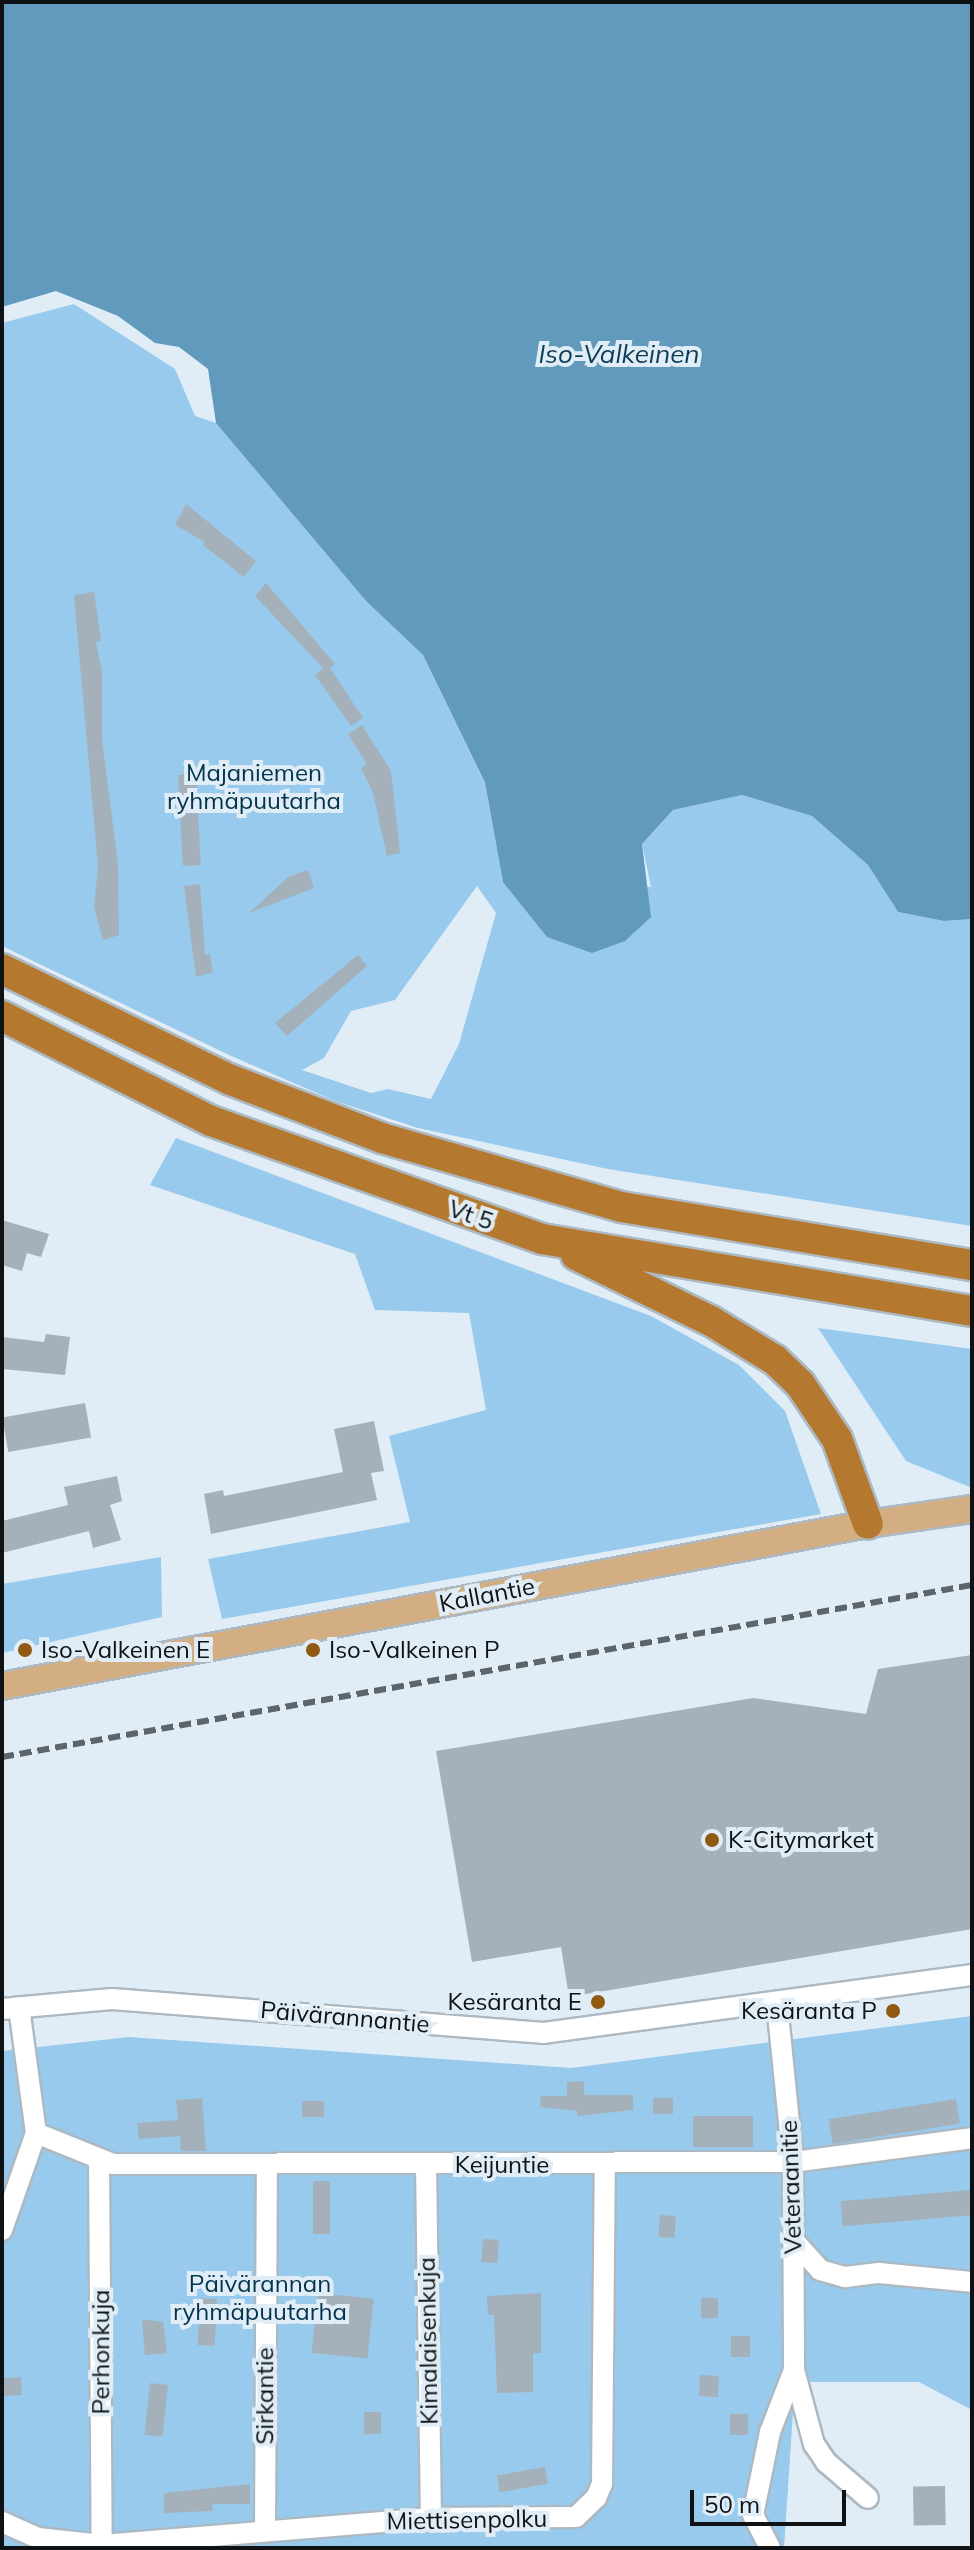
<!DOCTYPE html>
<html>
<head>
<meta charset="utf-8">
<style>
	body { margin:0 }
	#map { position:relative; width:974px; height:2550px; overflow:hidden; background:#e0edf6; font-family:Mulish,sans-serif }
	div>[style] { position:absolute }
	.green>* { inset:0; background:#97caec }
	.water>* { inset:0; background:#619abd }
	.building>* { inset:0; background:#a5b1ba; transform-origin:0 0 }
	.roads { filter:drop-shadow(2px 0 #adb9c2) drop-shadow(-2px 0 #adb9c2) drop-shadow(0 2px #adb9c2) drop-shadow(0 -2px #adb9c2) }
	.minor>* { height:20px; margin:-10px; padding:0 10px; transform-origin:10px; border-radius:10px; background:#fff }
	.major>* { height:26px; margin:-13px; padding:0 13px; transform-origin:13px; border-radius:13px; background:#d3ae82 }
	.highway>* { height:30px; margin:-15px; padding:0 15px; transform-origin:15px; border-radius:15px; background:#b5782f }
	.rail>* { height:6px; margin-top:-3px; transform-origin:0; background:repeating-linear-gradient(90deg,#5d656a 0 12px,transparent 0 18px) }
	.dots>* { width:22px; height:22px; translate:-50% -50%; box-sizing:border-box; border:4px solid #e0edf6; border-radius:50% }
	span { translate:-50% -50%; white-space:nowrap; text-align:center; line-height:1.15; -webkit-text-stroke:8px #e0edf6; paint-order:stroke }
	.park-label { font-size:24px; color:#02344d }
	.street-label { font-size:24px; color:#0e1215 }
	.poi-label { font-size:24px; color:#0e1215 }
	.left { translate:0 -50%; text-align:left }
	.right { translate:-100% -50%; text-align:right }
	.water-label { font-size:26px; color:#0d3c56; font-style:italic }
	.frame { position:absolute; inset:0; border:4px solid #0e1215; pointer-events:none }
	.scale { position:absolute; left:690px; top:2490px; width:156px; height:36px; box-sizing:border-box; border:4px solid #0e1215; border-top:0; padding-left:10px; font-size:24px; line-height:28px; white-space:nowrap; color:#0e1215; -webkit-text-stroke:6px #e0edf6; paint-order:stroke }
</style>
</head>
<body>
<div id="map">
	<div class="green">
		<div style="clip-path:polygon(evenodd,74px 304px,175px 369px,195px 416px,216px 423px,366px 601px,423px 655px,485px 784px,503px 882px,651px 887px,642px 844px,673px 810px,742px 795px,812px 816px,868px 865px,898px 912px,944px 921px,972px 919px,972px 1226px,608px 1169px,418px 1128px,335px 1101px,229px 1055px,2px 946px,2px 323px,74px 304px,477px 886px,496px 913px,459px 1044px,431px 1099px,388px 1089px,371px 1093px,302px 1070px,324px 1058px,351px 1011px,395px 1000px,477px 886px)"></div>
		<div style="clip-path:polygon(176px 1138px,651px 1316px,739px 1365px,785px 1411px,821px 1514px,222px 1619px,208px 1559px,410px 1522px,389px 1436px,486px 1410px,469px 1313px,375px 1310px,355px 1254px,150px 1185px)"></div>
		<div style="clip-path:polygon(818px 1328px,972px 1349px,972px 1488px,906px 1461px)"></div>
		<div style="clip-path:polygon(161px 1557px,162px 1617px,2px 1653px,2px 1584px)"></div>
		<div style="clip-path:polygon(972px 2016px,972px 2410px,919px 2382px,795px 2382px,784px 2548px,2px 2548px,2px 2051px,129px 2037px,571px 2068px)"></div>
	</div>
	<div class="water">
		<div style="clip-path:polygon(2px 2px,972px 2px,972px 919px,944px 921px,898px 912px,868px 865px,812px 816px,742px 795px,673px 810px,642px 844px,651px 917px,625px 941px,592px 953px,547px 937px,503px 882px,485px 783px,423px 655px,366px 601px,216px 423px,208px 369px,179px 347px,155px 343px,118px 316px,56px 291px,2px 307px)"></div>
	</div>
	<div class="building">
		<div style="clip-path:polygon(186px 504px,256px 561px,244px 577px,203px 545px,205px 542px,175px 525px)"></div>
		<div style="clip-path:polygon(266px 583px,335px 664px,330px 668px,363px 718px,351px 726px,315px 675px,323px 668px,255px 596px)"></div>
		<div style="clip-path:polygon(94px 592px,101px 641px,96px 642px,102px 672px,102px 740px,118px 864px,119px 935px,103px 940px,94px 907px,98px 867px,74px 595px)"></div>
		<div style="clip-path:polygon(362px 725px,391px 771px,400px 853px,387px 856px,373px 793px,361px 768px,367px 765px,348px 734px)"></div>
		<div style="left:196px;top:774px;width:91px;height:18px;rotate:87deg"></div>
		<div style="clip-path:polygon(308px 870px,314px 888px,249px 913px,288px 877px)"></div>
		<div style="clip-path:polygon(200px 884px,205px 955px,210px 954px,213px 972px,196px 977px,184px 886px)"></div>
		<div style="clip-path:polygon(358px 955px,367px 966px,287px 1036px,275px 1023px)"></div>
		<div style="clip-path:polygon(2px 1220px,49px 1234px,41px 1257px,27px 1253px,22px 1271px,2px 1265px)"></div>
		<div style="clip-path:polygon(46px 1334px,70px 1337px,65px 1375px,2px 1369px,2px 1337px,44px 1342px)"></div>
		<div style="left:85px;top:1403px;width:35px;height:84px;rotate:80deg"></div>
		<div style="clip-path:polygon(374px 1421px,384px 1471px,371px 1473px,377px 1500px,211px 1534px,204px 1494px,223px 1490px,224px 1496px,343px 1472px,334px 1429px)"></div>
		<div style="clip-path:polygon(117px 1476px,122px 1501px,110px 1505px,121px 1540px,93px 1548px,89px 1531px,2px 1553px,2px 1521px,68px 1505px,64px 1487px)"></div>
		<div style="clip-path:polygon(972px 1655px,972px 1929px,569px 1997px,561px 1947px,472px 1962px,436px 1751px,753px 1698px,866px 1714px,878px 1669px)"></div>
		<div style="clip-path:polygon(584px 2081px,584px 2095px,633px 2095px,633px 2110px,577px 2116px,577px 2111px,540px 2107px,541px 2096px,567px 2096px,567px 2082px)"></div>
		<div style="clip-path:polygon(202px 2098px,206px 2151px,181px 2151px,180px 2136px,139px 2139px,137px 2123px,178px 2120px,176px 2100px)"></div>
		<div style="left:653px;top:2098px;width:20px;height:16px"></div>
		<div style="left:956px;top:2099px;width:25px;height:129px;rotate:81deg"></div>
		<div style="left:324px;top:2101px;width:16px;height:22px;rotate:90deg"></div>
		<div style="left:753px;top:2116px;width:31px;height:60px;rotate:90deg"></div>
		<div style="left:313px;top:2181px;width:17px;height:53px"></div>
		<div style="left:970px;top:2190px;width:25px;height:130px;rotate:85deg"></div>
		<div style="left:660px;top:2215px;width:16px;height:22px;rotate:4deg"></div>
		<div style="left:483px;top:2239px;width:16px;height:23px;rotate:4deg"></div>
		<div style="left:318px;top:2293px;width:56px;height:60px;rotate:6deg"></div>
		<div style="clip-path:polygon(541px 2293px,541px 2353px,533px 2353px,533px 2392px,497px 2393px,494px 2315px,488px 2315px,487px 2296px)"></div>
		<div style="left:200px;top:2298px;width:17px;height:47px;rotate:3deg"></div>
		<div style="left:701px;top:2298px;width:17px;height:20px"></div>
		<div style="clip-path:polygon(142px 2319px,163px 2322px,167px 2353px,145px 2355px)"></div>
		<div style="left:731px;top:2336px;width:19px;height:21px"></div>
		<div style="left:700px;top:2375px;width:19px;height:21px;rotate:3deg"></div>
		<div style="left:21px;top:2377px;width:18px;height:18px;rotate:87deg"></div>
		<div style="left:150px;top:2383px;width:18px;height:52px;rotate:6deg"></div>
		<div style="left:364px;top:2412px;width:17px;height:22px"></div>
		<div style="left:730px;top:2414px;width:18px;height:21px"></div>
		<div style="left:545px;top:2467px;width:17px;height:49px;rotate:80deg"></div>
		<div style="clip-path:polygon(250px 2484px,250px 2504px,212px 2504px,213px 2511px,164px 2513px,164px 2493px)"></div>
		<div style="left:945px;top:2486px;width:39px;height:32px;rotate:89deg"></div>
	</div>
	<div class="roads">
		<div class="minor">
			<div style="left:777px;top:2004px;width:159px;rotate:84.2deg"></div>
			<div style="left:793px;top:2162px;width:208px;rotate:89.7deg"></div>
			<div style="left:794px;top:2370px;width:77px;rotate:74.9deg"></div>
			<div style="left:814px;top:2444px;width:22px;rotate:56deg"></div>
			<div style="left:826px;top:2462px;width:55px;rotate:40.6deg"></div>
			<div style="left:2px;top:2009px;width:110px;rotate:-5.2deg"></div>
			<div style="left:112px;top:1999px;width:432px;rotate:4.5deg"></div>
			<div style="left:543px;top:2033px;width:433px;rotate:-7.7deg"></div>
			<div style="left:36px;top:2133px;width:83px;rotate:21.9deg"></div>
			<div style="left:113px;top:2164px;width:680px;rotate:-0.17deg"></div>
			<div style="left:793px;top:2162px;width:181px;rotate:-7.6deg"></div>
			<div style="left:99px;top:2159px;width:386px;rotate:89.6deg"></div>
			<div style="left:426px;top:2164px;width:354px;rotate:89.2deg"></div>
			<div style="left:2px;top:2230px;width:103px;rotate:-70.7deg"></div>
			<div style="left:36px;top:2133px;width:127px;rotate:-97.7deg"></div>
			<div style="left:795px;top:2242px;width:38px;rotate:48deg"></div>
			<div style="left:820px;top:2270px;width:26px;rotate:16deg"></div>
			<div style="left:845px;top:2277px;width:34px;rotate:-7deg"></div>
			<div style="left:879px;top:2273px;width:93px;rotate:5.5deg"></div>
			<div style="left:2px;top:2522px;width:39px;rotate:24deg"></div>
			<div style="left:38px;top:2538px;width:64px;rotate:6.2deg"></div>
			<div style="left:102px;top:2545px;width:330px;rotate:-4.7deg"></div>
			<div style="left:431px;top:2518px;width:145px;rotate:-0.4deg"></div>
			<div style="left:576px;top:2517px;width:28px;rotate:-44deg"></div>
			<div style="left:596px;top:2498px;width:15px;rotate:-67deg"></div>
			<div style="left:602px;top:2484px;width:319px;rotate:-89.5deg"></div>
			<div style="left:265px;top:2531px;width:366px;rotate:-89.7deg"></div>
			<div style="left:770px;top:2548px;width:37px;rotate:-117deg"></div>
			<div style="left:753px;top:2515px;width:85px;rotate:-78.4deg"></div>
			<div style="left:770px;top:2432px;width:66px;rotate:-68.8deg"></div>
		</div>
		<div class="major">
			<div style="left:2px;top:1686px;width:881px;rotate:-10.6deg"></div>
			<div style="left:868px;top:1524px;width:105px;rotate:-8.2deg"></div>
		</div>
		<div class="highway">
			<div style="left:2px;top:969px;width:254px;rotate:25.9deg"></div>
			<div style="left:231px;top:1080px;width:162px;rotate:21deg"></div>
			<div style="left:382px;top:1138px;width:249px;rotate:16.1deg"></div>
			<div style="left:621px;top:1207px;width:356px;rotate:9.4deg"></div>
			<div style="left:2px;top:1016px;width:234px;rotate:26.7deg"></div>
			<div style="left:211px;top:1121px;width:351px;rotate:19.6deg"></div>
			<div style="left:542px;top:1239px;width:436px;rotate:9.5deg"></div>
			<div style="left:576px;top:1255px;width:150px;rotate:26.1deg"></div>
			<div style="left:711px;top:1321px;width:75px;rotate:31.4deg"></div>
			<div style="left:775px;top:1360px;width:35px;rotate:44deg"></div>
			<div style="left:800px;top:1384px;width:66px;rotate:56.1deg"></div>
			<div style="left:837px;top:1439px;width:90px;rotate:70deg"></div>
		</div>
	</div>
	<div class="rail">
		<div style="left:2px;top:1757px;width:985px;rotate:-10.06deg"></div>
	</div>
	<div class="dots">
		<div style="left:25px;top:1650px;background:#915a11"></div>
		<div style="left:313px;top:1650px;background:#915a11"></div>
		<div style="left:712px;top:1840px;background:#915a11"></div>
		<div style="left:598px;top:2002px;background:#915a11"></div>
		<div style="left:893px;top:2011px;background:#915a11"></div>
	</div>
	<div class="park-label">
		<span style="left:254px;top:787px">Majaniemen<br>ryhmäpuutarha</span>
		<span style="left:260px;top:2298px">Päivärannan<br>ryhmäpuutarha</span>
	</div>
	<div class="street-label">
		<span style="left:471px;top:1215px;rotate:19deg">Vt 5</span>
		<span style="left:487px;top:1595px;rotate:-11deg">Kallantie</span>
		<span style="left:345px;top:2017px;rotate:5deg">Päivärannantie</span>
		<span style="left:502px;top:2165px">Keijuntie</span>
		<span style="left:791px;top:2187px;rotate:-92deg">Veteraanitie</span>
		<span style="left:428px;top:2341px;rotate:-91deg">Kimalaisenkuja</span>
		<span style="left:101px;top:2352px;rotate:-90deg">Perhonkuja</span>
		<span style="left:265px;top:2396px;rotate:-90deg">Sirkantie</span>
		<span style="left:467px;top:2520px;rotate:-1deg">Miettisenpolku</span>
	</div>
	<div class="poi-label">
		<span class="left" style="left:41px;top:1650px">Iso-Valkeinen E</span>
		<span class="left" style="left:329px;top:1650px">Iso-Valkeinen P</span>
		<span class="left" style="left:728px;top:1840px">K-Citymarket</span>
		<span class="right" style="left:582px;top:2002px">Kesäranta E</span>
		<span class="right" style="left:877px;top:2011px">Kesäranta P</span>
	</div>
	<div class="water-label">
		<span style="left:619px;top:354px">Iso-Valkeinen</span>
	</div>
	<div class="frame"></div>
	<div class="scale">50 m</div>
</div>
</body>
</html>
